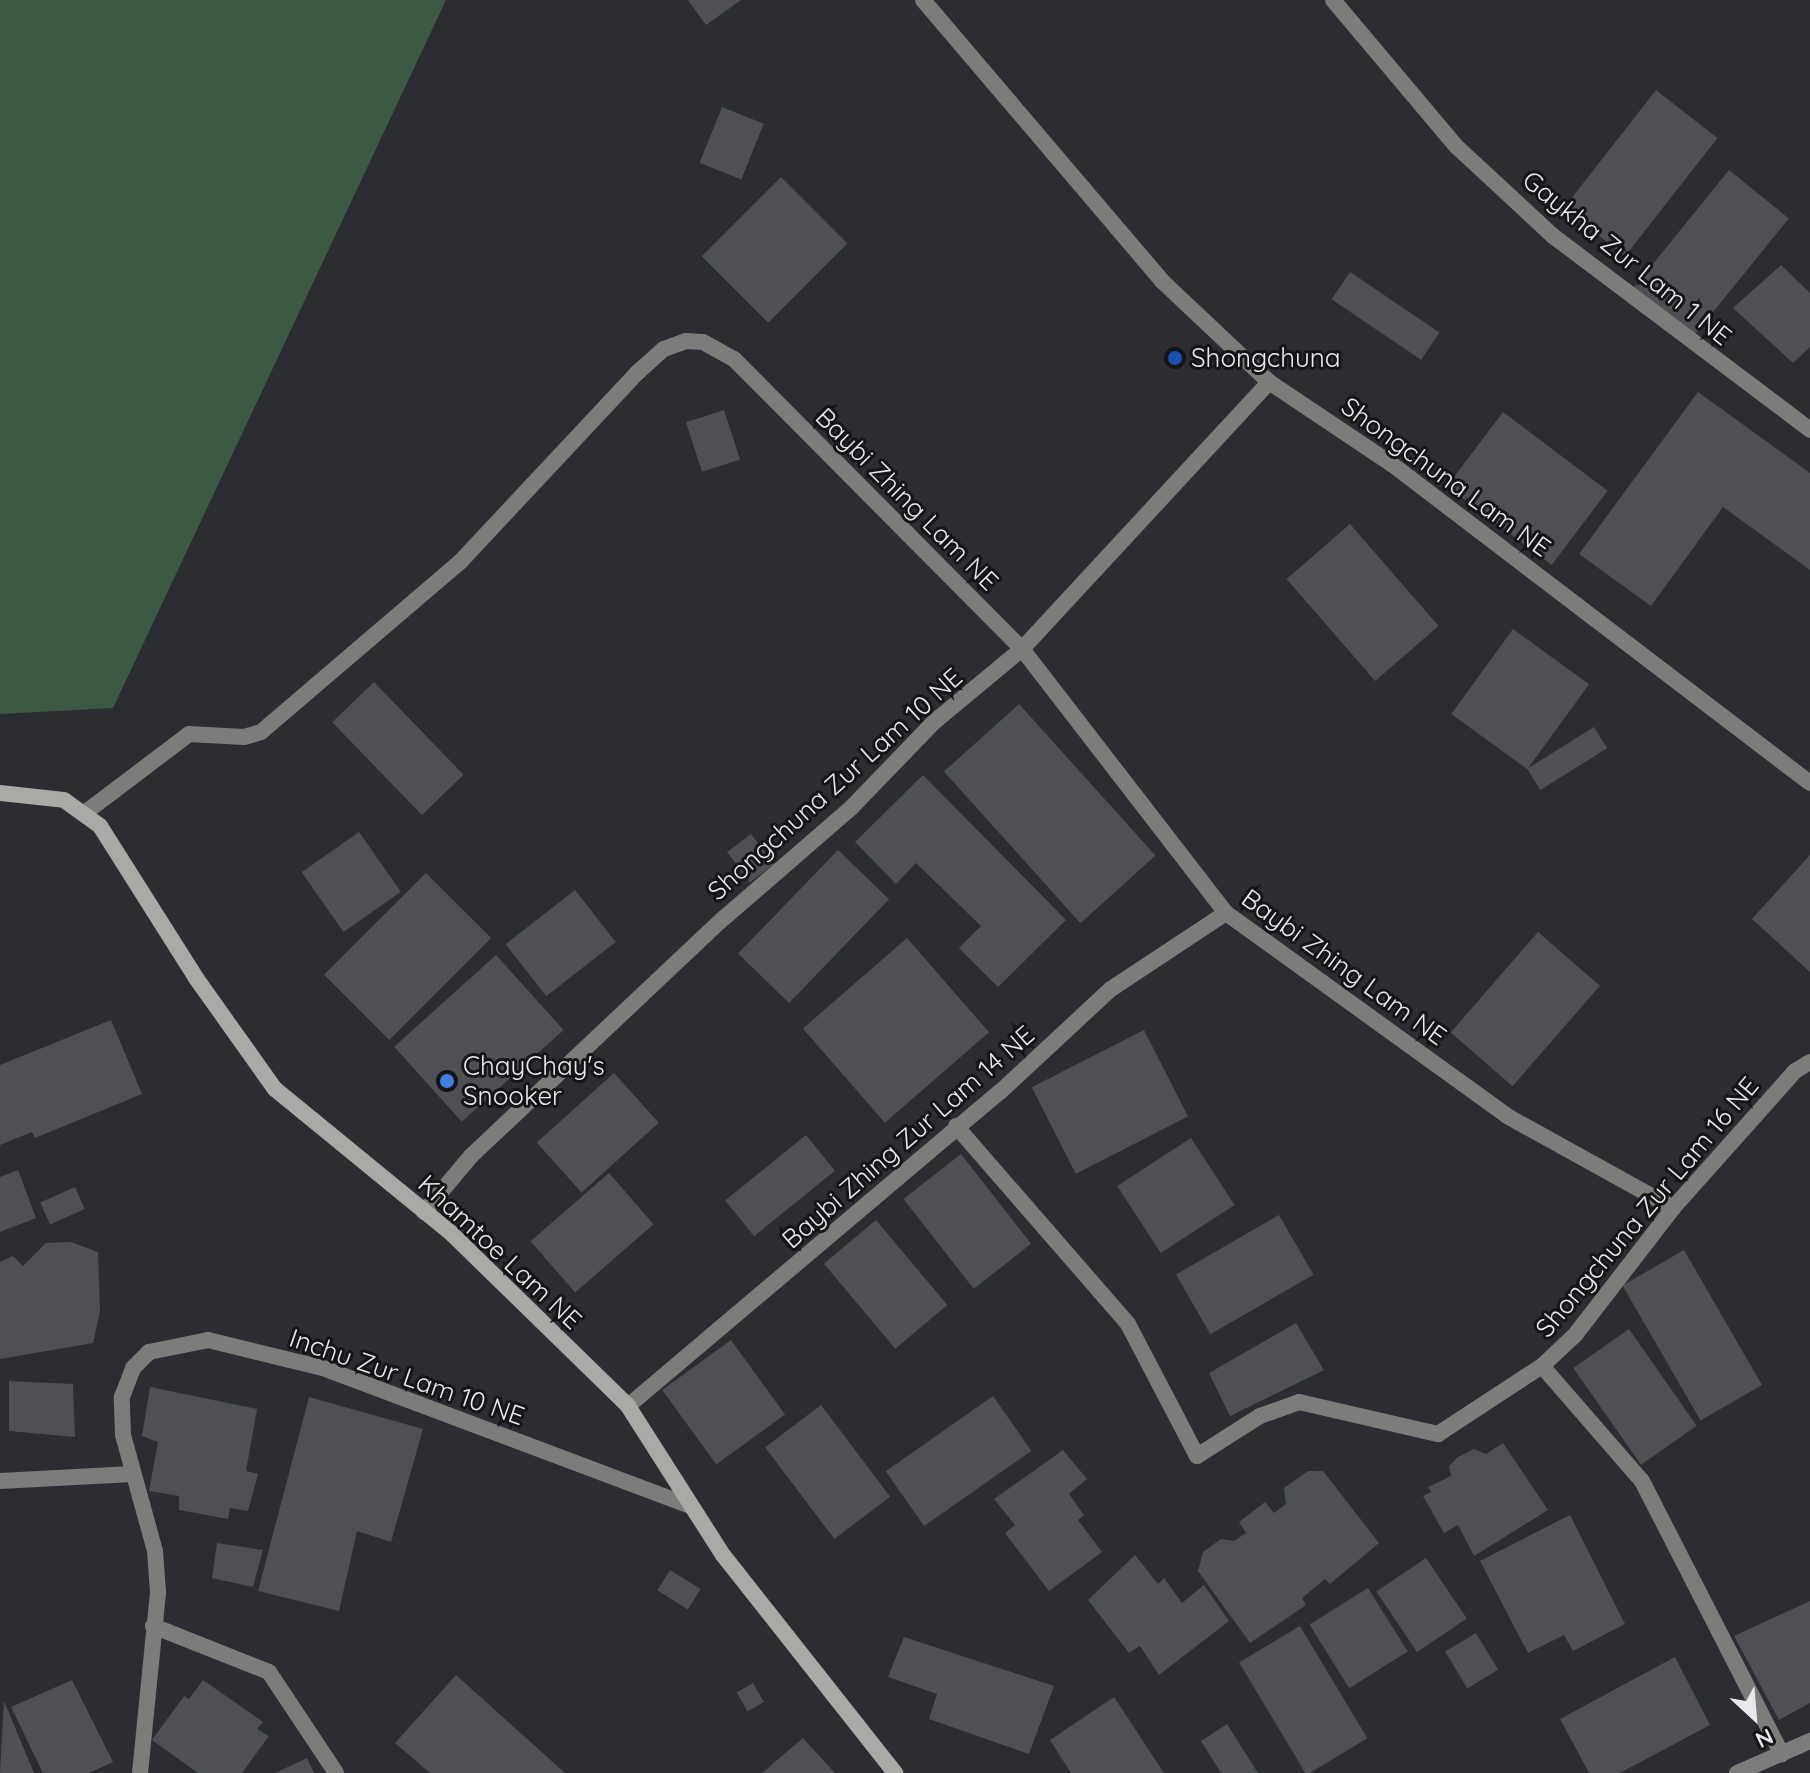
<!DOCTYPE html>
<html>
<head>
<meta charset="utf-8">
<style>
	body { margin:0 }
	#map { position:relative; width:1810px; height:1773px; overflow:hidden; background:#2b2d32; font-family:Quicksand,sans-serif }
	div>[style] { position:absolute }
	.green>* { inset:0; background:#3c5a43 }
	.building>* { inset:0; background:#4e5055; transform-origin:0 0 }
	.minor>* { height:16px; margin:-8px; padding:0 8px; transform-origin:8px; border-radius:8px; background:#7e7c7a }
	.secondary>* { height:16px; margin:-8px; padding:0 8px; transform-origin:8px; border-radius:8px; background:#aba9a5 }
	.dots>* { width:22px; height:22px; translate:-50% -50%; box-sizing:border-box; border:4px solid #151517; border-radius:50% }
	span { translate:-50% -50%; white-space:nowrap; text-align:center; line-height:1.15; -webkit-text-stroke:6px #151517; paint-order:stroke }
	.street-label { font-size:26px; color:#e8e9ec }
	.poi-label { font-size:26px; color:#e8e9ec }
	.left { translate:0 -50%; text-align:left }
	.north { position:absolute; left:1714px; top:1677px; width:80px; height:80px; -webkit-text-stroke:6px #151517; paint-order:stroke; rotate:154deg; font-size:22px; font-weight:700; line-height:32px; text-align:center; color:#e8e9ec }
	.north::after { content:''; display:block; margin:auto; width:28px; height:36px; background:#e8e9ec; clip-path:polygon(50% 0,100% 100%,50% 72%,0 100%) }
</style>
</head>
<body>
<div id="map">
	<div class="green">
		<div style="clip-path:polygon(0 0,446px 0,113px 708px,0 714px)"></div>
	</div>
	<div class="building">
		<div style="clip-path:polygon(688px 0,741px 0,706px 25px)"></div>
		<div style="left:1656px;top:90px;width:78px;height:150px;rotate:38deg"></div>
		<div style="left:722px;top:107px;width:45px;height:60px;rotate:22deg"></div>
		<div style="left:1729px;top:170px;width:77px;height:151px;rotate:39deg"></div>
		<div style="left:781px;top:177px;width:94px;height:112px;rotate:45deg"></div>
		<div style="clip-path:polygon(1781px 265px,1810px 293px,1810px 347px,1793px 363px,1733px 308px)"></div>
		<div style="left:1350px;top:272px;width:108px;height:33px;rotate:34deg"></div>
		<div style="clip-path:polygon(1698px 392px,1810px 473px,1810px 570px,1723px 507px,1651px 606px,1579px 554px)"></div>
		<div style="left:724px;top:410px;width:52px;height:40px;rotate:72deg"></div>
		<div style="left:1503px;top:412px;width:131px;height:93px;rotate:37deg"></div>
		<div style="left:1350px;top:524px;width:135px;height:84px;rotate:49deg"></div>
		<div style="left:1513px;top:629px;width:94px;height:105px;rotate:36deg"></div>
		<div style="left:374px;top:682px;width:129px;height:58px;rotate:46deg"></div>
		<div style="left:1019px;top:704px;width:204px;height:101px;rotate:48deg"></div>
		<div style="left:1594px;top:727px;width:25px;height:79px;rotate:58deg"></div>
		<div style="clip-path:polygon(923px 775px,1066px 920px,998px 987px,959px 948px,981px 926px,916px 863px,896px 884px,855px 842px)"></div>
		<div style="left:359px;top:832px;width:73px;height:70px;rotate:55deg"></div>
		<div style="left:751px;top:834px;width:38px;height:30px;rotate:53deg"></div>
		<div style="left:838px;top:850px;width:71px;height:144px;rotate:44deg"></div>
		<div style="clip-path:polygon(1810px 855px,1810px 972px,1752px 919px)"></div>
		<div style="left:426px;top:873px;width:92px;height:144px;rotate:45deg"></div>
		<div style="left:575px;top:890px;width:66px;height:88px;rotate:52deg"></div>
		<div style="left:1538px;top:932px;width:82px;height:133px;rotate:41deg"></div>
		<div style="left:907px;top:938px;width:125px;height:138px;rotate:49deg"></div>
		<div style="left:496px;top:955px;width:101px;height:137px;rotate:48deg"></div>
		<div style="clip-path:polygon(111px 1020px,142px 1094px,35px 1138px,32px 1132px,0 1145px,0 1065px)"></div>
		<div style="left:1144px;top:1030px;width:97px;height:126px;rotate:63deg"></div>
		<div style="left:614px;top:1073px;width:67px;height:104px;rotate:48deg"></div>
		<div style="left:806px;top:1135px;width:46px;height:104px;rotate:51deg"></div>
		<div style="left:1191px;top:1138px;width:80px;height:88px;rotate:57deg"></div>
		<div style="left:961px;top:1154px;width:114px;height:73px;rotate:52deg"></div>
		<div style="clip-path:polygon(18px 1170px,36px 1218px,0 1232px,0 1177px)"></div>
		<div style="left:609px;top:1173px;width:68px;height:104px;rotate:49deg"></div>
		<div style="left:75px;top:1187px;width:24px;height:38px;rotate:66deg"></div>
		<div style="left:1279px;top:1215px;width:69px;height:119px;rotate:60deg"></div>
		<div style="left:876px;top:1220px;width:111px;height:68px;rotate:50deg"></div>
		<div style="clip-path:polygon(71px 1242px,98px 1252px,100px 1311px,93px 1343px,0 1359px,0 1262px,13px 1256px,23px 1266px,46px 1243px)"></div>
		<div style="left:1684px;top:1250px;width:156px;height:71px;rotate:60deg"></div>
		<div style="clip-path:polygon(1296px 1323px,1324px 1370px,1230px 1416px,1209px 1373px)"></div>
		<div style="left:1629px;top:1329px;width:118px;height:68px;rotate:55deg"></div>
		<div style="left:731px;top:1340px;width:92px;height:85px;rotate:54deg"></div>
		<div style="clip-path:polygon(9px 1381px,73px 1384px,75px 1437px,9px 1431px)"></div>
		<div style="clip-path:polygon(150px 1387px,257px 1409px,246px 1471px,258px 1474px,248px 1511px,230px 1508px,228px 1519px,179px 1510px,179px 1496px,149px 1491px,158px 1442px,142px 1436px)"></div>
		<div style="left:993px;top:1396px;width:67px;height:131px;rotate:55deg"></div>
		<div style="clip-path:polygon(309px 1397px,423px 1429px,391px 1542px,357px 1531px,339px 1611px,258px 1591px)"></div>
		<div style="left:821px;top:1405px;width:115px;height:70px;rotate:53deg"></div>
		<div style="clip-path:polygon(1503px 1443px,1548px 1510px,1474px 1556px,1458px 1525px,1444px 1533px,1423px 1496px,1431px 1492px,1428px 1487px,1451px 1476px,1449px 1466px,1458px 1457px,1474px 1449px,1486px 1454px)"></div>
		<div style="clip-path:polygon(1063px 1450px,1087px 1479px,1069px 1494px,1084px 1515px,1078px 1520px,1102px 1552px,1049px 1591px,1005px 1533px,1015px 1525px,994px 1499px)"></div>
		<div style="clip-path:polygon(1308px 1471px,1323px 1471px,1379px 1543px,1330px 1584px,1325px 1579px,1302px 1598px,1306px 1605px,1250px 1643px,1198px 1571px,1203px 1552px,1221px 1539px,1234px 1541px,1246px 1533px,1239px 1522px,1265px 1502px,1274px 1513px,1286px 1504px,1284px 1488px)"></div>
		<div style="clip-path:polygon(1570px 1515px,1625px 1624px,1573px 1651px,1564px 1635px,1528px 1653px,1480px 1561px)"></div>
		<div style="clip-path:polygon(217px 1543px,263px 1550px,253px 1587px,212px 1578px)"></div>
		<div style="clip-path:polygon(1135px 1555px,1158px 1584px,1164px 1578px,1182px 1603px,1204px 1585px,1229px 1621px,1159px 1675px,1140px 1646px,1129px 1653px,1088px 1600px)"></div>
		<div style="left:1426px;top:1558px;width:73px;height:60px;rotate:56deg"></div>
		<div style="left:670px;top:1570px;width:36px;height:24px;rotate:32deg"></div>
		<div style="left:1368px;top:1588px;width:75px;height:69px;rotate:58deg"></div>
		<div style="clip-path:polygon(1810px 1601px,1810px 1703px,1779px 1720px,1734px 1636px)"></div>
		<div style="left:1300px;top:1626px;width:131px;height:71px;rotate:59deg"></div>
		<div style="left:1476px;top:1633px;width:43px;height:36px;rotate:59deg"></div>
		<div style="clip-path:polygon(904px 1637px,1054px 1686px,1029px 1754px,929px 1719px,937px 1694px,888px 1677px)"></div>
		<div style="clip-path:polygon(1675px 1657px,1710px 1725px,1620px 1773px,1589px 1773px,1560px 1719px)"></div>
		<div style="clip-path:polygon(456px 1675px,565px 1773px,430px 1773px,395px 1743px)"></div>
		<div style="clip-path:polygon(72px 1680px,113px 1762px,89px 1773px,43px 1773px,11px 1707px)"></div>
		<div style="clip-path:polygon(203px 1680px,263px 1722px,257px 1729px,269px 1736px,242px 1773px,198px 1773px,152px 1740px,184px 1696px,189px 1699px)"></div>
		<div style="left:753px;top:1683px;width:22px;height:19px;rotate:60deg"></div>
		<div style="clip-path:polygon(1114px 1697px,1164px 1773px,1071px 1773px,1050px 1740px)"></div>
		<div style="clip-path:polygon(4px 1701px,34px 1773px,0 1773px)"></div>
		<div style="clip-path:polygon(1227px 1724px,1258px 1773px,1221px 1773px,1201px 1741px)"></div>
		<div style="clip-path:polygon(803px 1738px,835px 1773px,762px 1773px)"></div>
		<div style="clip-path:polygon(307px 1758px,314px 1773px,275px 1773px)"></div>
	</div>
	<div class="minor">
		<div style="left:923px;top:0;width:369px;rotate:49.6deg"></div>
		<div style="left:1162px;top:281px;width:147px;rotate:43.3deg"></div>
		<div style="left:1269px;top:382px;width:149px;rotate:33.8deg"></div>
		<div style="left:1393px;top:465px;width:524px;rotate:37.33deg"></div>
		<div style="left:1333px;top:0;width:192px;rotate:49.9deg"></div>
		<div style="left:1457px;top:147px;width:131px;rotate:42.8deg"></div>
		<div style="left:1553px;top:236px;width:322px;rotate:37deg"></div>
		<div style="left:86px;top:812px;width:129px;rotate:-37.1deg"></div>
		<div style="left:189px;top:734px;width:55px;rotate:3.1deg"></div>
		<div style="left:244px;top:737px;width:18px;rotate:-16deg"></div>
		<div style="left:261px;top:732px;width:263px;rotate:-40.5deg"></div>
		<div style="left:461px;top:561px;width:258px;rotate:-46.9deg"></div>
		<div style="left:637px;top:373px;width:36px;rotate:-42deg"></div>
		<div style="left:664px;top:349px;width:23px;rotate:-20deg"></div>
		<div style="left:686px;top:341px;width:17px;rotate:3deg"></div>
		<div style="left:703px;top:342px;width:35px;rotate:29deg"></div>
		<div style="left:734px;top:359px;width:409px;rotate:45.2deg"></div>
		<div style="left:1022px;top:649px;width:334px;rotate:52.3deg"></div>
		<div style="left:1226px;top:913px;width:347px;rotate:35.8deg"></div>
		<div style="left:1507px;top:1116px;width:190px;rotate:29deg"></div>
		<div style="left:956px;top:1126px;width:262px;rotate:49deg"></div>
		<div style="left:1128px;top:1324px;width:149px;rotate:62.4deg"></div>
		<div style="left:1197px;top:1456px;width:75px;rotate:-32.4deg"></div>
		<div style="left:1260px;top:1416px;width:41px;rotate:-19.7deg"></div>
		<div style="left:1299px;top:1402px;width:143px;rotate:13deg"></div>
		<div style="left:1438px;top:1434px;width:124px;rotate:-33.2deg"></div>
		<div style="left:1542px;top:1366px;width:45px;rotate:-43.2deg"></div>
		<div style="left:1575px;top:1335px;width:160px;rotate:-52.3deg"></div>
		<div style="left:1673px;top:1208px;width:183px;rotate:-48.3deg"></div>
		<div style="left:1795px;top:1071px;width:17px;rotate:-31deg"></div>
		<div style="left:424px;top:1212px;width:73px;rotate:-50deg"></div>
		<div style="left:471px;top:1156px;width:347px;rotate:-43.3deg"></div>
		<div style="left:724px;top:918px;width:168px;rotate:-40.9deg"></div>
		<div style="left:851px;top:808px;width:120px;rotate:-46deg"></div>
		<div style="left:934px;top:722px;width:114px;rotate:-39.7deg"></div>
		<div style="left:1022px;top:649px;width:364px;rotate:-47.2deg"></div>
		<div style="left:1542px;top:1366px;width:152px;rotate:49deg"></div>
		<div style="left:1642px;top:1481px;width:307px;rotate:62.9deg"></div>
		<div style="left:628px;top:1406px;width:487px;rotate:-40.2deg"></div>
		<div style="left:1000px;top:1092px;width:151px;rotate:-42.9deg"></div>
		<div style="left:1111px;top:989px;width:138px;rotate:-33.5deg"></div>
		<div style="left:0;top:1481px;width:132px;rotate:-3deg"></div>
		<div style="left:153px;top:1626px;width:125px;rotate:21.6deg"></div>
		<div style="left:269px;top:1672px;width:121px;rotate:56.4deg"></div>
		<div style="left:140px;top:1773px;width:182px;rotate:-84.3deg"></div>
		<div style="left:158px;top:1592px;width:41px;rotate:-94.2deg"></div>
		<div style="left:155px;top:1551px;width:120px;rotate:-105.4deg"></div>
		<div style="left:123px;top:1435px;width:38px;rotate:-92deg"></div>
		<div style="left:122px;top:1397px;width:31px;rotate:-69deg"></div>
		<div style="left:133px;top:1368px;width:23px;rotate:-45deg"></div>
		<div style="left:149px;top:1352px;width:60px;rotate:-11.5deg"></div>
		<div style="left:208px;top:1340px;width:118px;rotate:13.7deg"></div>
		<div style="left:323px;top:1368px;width:394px;rotate:20.6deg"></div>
		<div style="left:1737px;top:1773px;width:80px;rotate:-23.7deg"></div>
	</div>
	<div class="secondary">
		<div style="left:0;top:793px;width:64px;rotate:6.2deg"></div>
		<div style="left:64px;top:800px;width:44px;rotate:35.8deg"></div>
		<div style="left:100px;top:826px;width:180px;rotate:57.7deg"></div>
		<div style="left:196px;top:978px;width:136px;rotate:54.6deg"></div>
		<div style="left:275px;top:1089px;width:229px;rotate:39.3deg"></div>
		<div style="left:452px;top:1234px;width:246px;rotate:44.3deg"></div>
		<div style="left:628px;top:1406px;width:177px;rotate:57.5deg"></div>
		<div style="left:723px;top:1555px;width:278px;rotate:51.7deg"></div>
	</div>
	<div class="dots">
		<div style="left:1175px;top:358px;background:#1a4fb4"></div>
		<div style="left:447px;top:1081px;background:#3f7fe0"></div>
	</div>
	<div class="street-label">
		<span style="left:1627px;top:258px;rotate:39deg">Gaykha Zur Lam 1 NE</span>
		<span style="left:1446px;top:477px;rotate:36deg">Shongchuna Lam NE</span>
		<span style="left:907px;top:499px;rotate:45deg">Baybi Zhing Lam NE</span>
		<span style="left:835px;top:784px;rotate:-42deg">Shongchuna Zur Lam 10 NE</span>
		<span style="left:1344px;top:967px;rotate:36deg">Baybi Zhing Lam NE</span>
		<span style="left:908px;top:1137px;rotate:-41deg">Baybi Zhing Zur Lam 14 NE</span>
		<span style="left:1647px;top:1207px;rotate:-50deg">Shongchuna Zur Lam 16 NE</span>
		<span style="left:500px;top:1252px;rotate:43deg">Khamtoe Lam NE</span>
		<span style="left:407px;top:1377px;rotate:19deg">Inchu Zur Lam 10 NE</span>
	</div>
	<div class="poi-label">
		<span class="left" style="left:1191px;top:358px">Shongchuna</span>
		<span class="left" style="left:463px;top:1081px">ChayChay's<br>Snooker</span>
	</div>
	<div class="north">N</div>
</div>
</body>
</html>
